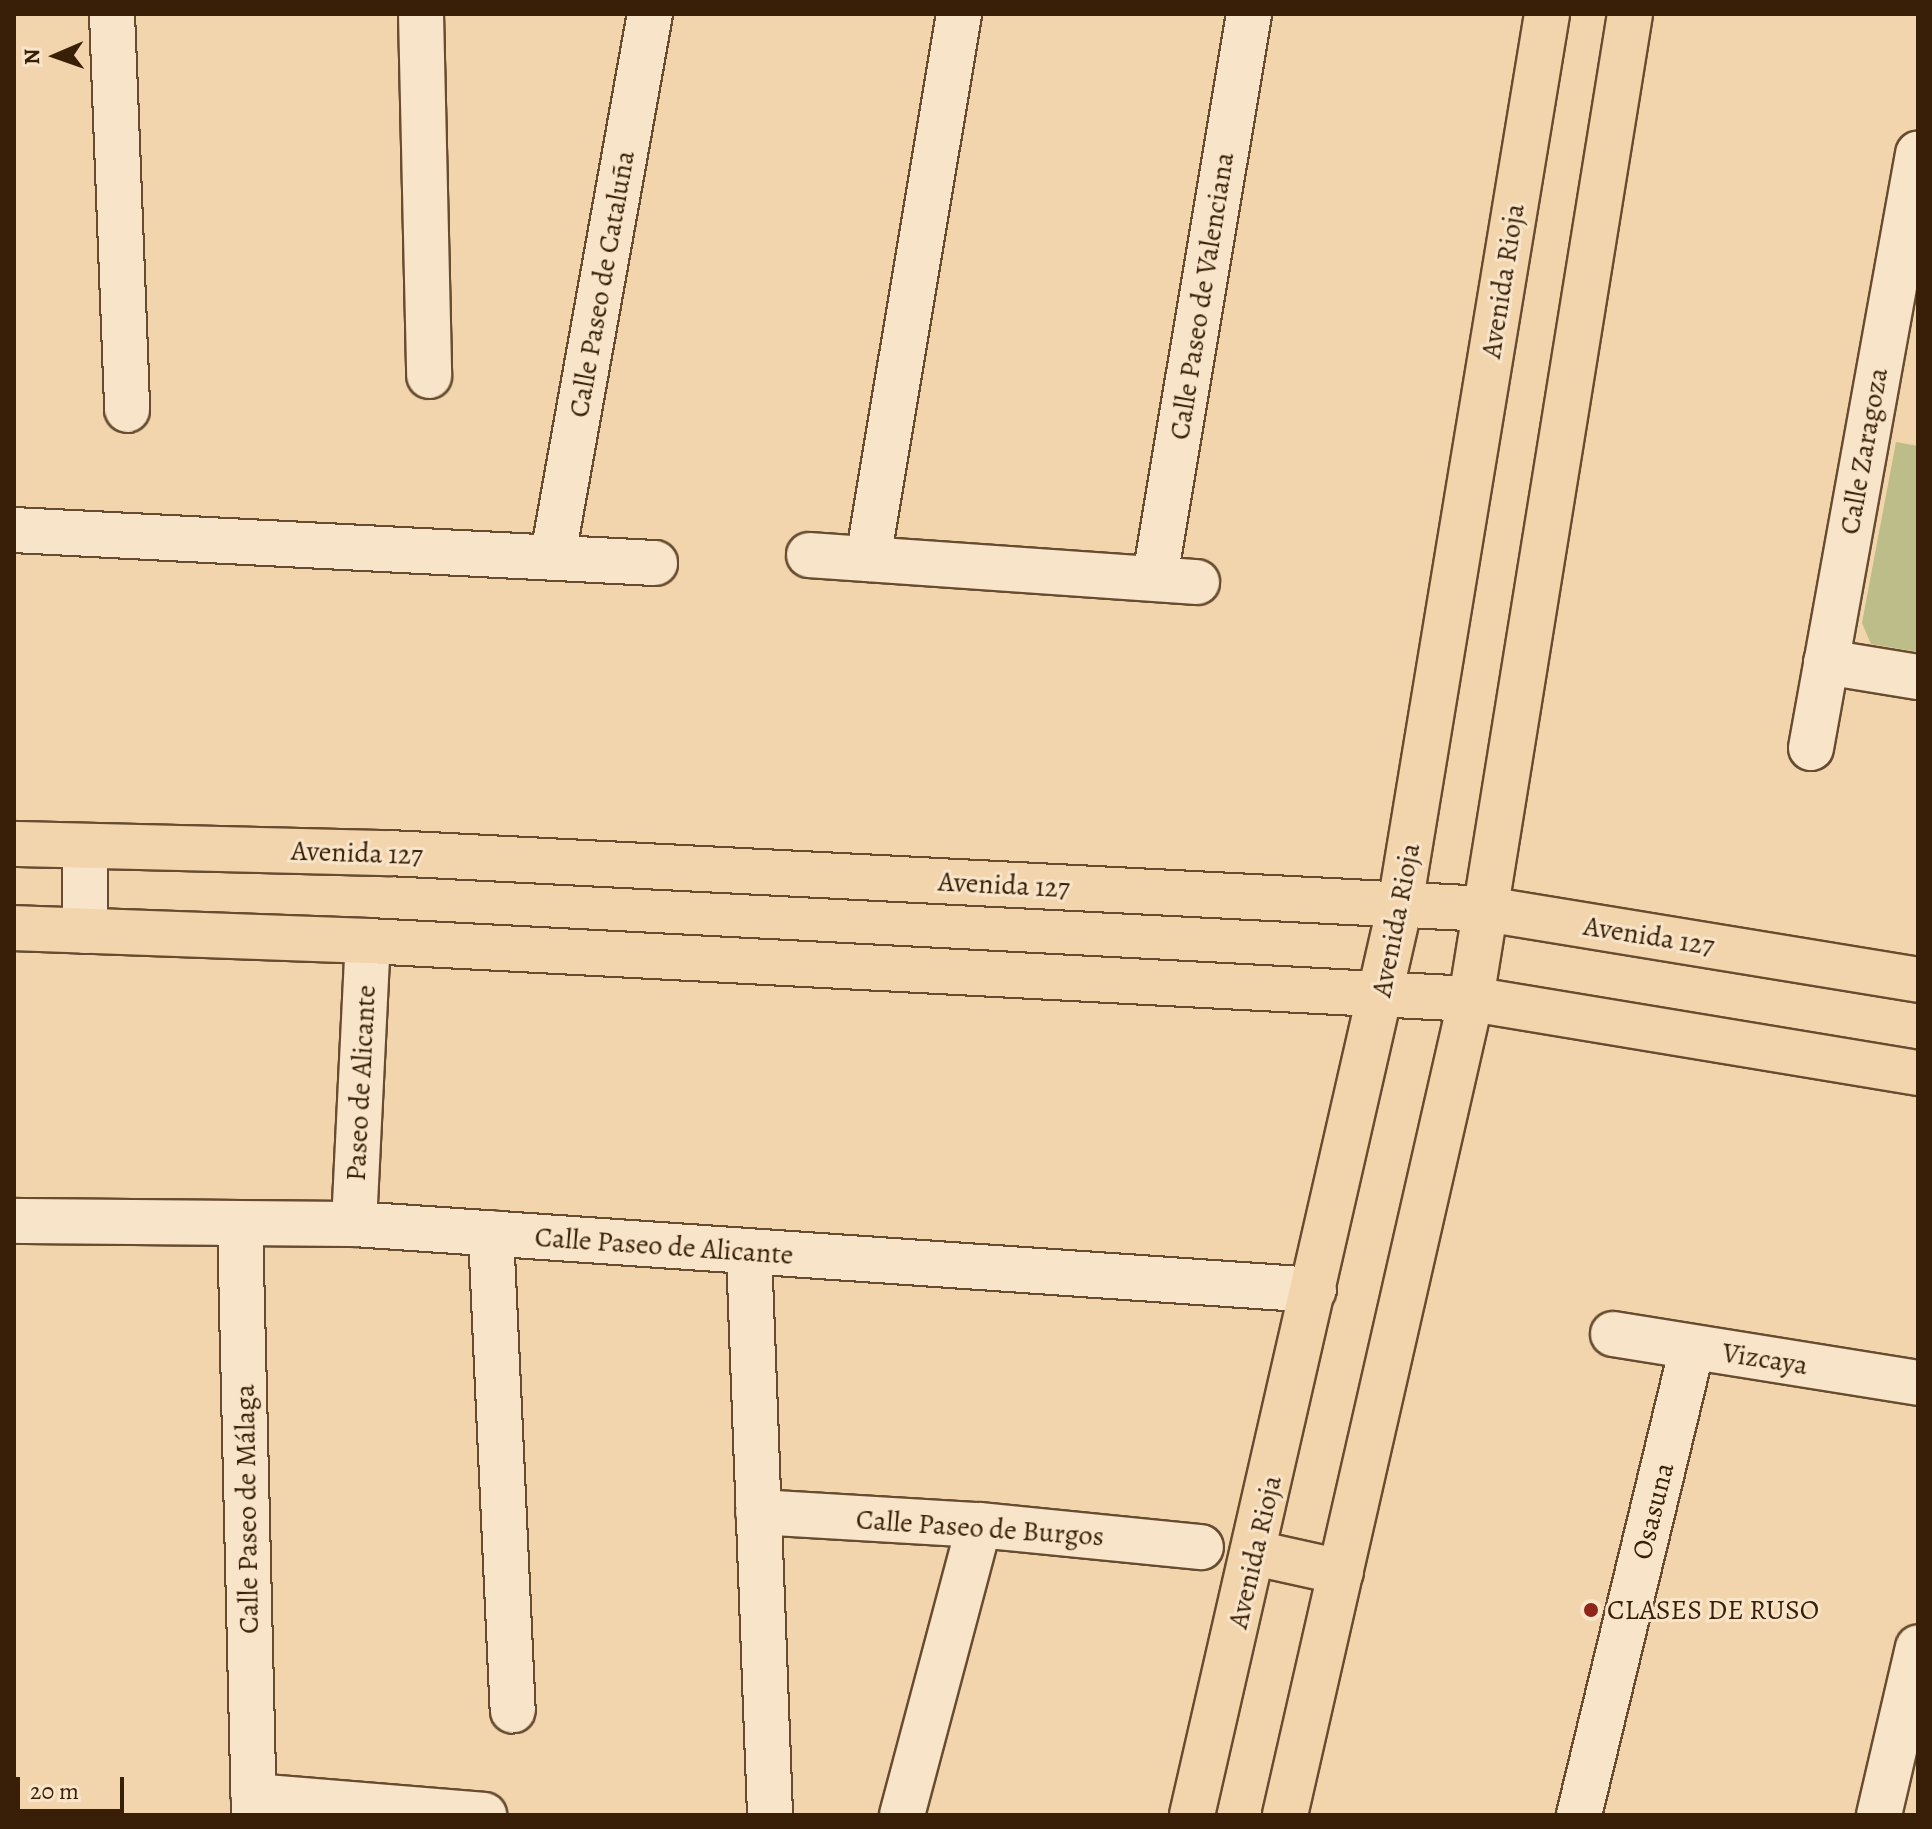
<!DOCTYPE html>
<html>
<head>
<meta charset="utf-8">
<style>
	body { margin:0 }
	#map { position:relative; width:1932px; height:1829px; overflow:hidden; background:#f2d5ac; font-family:Alegreya,serif }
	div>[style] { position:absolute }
	.green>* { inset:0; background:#bcbd88 }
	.roads { filter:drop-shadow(2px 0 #674c30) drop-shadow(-2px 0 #674c30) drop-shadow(0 2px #674c30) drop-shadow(0 -2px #674c30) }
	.minor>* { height:44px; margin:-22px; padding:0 22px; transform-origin:22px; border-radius:22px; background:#f7e4c9 }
	.major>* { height:44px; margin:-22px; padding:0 22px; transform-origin:22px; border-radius:22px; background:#f2d5ac }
	.dots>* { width:22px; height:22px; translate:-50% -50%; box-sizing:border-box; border:4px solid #f7e4c9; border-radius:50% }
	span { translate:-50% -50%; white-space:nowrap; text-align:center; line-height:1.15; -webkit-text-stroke:6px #f7e4c9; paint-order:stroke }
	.street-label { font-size:28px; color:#391f07 }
	.poi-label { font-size:28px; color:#391f07 }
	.left { translate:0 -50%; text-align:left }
	.frame { position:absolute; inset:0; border:16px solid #391f07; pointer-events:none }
	.north { position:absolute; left:16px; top:16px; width:80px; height:80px; -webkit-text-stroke:6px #f7e4c9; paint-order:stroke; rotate:268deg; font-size:22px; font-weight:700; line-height:32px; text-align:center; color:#391f07 }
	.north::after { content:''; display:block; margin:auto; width:28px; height:36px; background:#391f07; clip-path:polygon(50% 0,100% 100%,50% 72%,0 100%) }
	.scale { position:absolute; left:16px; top:1777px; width:108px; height:36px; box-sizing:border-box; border:4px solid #391f07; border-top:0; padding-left:10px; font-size:24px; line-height:28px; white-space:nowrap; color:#391f07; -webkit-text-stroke:6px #f7e4c9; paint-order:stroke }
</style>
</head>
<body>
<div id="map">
	<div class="green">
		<div style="clip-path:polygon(1896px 442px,1918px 446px,1918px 652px,1871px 644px,1862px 623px)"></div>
	</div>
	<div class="roads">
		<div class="minor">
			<div style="left:112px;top:14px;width:396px;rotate:87.8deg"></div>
			<div style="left:421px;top:14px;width:362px;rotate:88.7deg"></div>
			<div style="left:14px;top:530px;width:642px;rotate:2.95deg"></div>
			<div style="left:553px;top:555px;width:550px;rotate:-79.84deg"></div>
			<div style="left:809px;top:555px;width:389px;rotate:4deg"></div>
			<div style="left:868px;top:559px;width:553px;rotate:-80.52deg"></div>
			<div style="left:1155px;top:577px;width:571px;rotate:-80.52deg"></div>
			<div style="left:1826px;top:662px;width:93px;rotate:9.3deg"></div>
			<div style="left:1811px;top:748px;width:604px;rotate:-79.79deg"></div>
			<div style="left:85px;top:846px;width:85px;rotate:90deg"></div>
			<div style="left:14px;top:1221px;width:340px;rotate:0.5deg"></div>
			<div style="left:354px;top:1224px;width:962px;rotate:3.93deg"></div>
			<div style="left:240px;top:1223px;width:592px;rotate:88.65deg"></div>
			<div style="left:354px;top:1224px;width:283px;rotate:-87.2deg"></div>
			<div style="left:491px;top:1233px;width:478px;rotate:87.4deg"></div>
			<div style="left:749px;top:1252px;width:563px;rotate:87.86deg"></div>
			<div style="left:1613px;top:1334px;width:309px;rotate:9.1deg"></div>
			<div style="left:758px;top:1512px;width:221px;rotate:3.4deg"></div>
			<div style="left:979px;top:1525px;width:223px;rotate:5.7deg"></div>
			<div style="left:254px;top:1796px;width:231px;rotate:4.7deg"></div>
			<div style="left:902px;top:1815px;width:300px;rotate:-75.1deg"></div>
			<div style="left:1579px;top:1815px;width:481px;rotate:-76.4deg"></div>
			<div style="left:1879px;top:1815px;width:172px;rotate:-76.9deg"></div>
		</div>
		<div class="major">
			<div style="left:14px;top:844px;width:375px;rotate:1.4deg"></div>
			<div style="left:389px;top:853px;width:1098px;rotate:2.92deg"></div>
			<div style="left:1486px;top:909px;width:438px;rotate:9.3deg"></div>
			<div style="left:14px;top:928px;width:354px;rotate:2.1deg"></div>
			<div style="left:368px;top:941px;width:1105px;rotate:3.01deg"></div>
			<div style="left:1471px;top:999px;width:453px;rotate:9.4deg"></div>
			<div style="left:1255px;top:1553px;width:88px;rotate:12.5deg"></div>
			<div style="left:1192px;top:1815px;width:933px;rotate:-77.12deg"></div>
			<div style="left:1400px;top:905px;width:903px;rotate:-80.63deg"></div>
			<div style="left:1285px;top:1815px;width:837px;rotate:-77.16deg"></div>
			<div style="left:1471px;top:999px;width:998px;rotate:-80.83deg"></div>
		</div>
	</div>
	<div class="dots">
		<div style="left:1591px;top:1610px;background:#8f2418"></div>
	</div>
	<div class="street-label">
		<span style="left:1503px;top:281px;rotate:-81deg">Avenida Rioja</span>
		<span style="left:602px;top:284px;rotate:-80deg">Calle Paseo de Cataluña</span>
		<span style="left:1202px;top:296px;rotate:-81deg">Calle Paseo de Valenciana</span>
		<span style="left:1864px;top:451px;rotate:-80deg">Calle Zaragoza</span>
		<span style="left:357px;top:853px;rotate:2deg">Avenida 127</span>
		<span style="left:1004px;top:885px;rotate:3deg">Avenida 127</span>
		<span style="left:1396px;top:920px;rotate:-79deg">Avenida Rioja</span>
		<span style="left:1649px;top:936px;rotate:9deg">Avenida 127</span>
		<span style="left:361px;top:1083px;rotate:-87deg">Paseo de Alicante</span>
		<span style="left:664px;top:1246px;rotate:4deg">Calle Paseo de Alicante</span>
		<span style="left:1765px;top:1359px;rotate:9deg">Vizcaya</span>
		<span style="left:247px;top:1509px;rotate:-91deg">Calle Paseo de Málaga</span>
		<span style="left:1653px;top:1511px;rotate:-76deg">Osasuna</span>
		<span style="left:980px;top:1528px;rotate:4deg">Calle Paseo de Burgos</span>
		<span style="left:1255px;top:1552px;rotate:-77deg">Avenida Rioja</span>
	</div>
	<div class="poi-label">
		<span class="left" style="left:1607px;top:1610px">CLASES DE RUSO</span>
	</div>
	<div class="frame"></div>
	<div class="north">N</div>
	<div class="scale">20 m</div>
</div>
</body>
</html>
